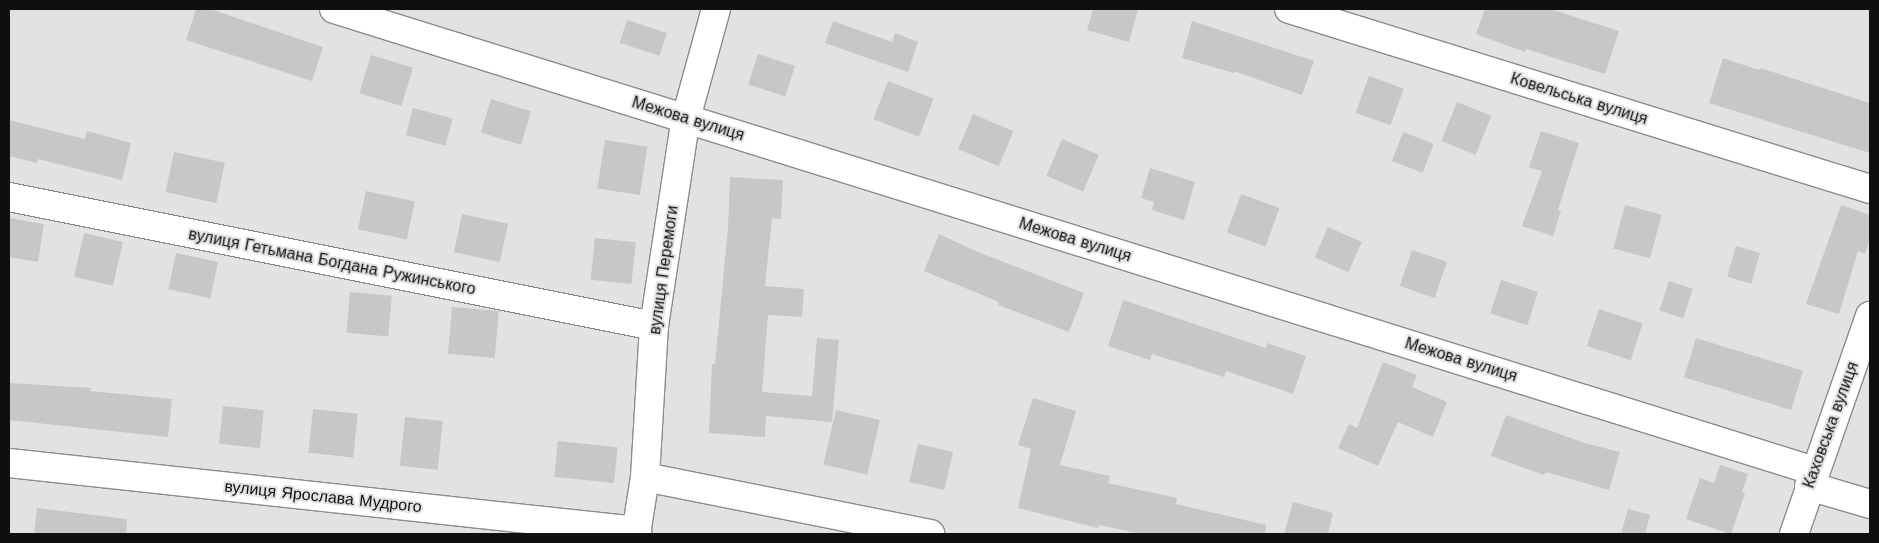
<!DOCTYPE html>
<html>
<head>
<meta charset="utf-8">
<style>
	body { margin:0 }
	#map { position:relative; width:1879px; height:543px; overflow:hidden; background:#e0e3e1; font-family:"Work Sans",sans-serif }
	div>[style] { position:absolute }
	.building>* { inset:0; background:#c5c8c6; transform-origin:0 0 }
	.roads { filter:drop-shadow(1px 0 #898c89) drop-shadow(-1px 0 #898c89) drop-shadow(0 1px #898c89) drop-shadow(0 -1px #898c89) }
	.minor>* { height:28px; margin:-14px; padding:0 14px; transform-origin:14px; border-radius:14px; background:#fff }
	span { translate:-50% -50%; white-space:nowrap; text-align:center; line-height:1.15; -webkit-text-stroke:4px #e0e3e1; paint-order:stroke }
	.street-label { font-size:16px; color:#0e0f0f }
	.frame { position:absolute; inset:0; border:10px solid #0e0f0f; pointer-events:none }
</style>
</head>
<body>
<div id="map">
	<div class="building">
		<div style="clip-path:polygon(196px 9px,210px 9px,323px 47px,312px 81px,186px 40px)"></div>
		<div style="clip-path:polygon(1093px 9px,1138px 9px,1129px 42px,1087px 30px)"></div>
		<div style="clip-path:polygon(1485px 9px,1550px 9px,1619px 31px,1605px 74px,1526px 49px,1525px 52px,1476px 34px)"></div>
		<div style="left:627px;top:20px;width:42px;height:24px;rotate:18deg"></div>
		<div style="clip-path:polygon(833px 21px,892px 42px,895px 33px,918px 42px,908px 72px,825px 43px)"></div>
		<div style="clip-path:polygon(1192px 21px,1314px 61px,1302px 95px,1234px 71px,1234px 73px,1182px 58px)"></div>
		<div style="left:758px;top:54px;width:39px;height:32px;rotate:18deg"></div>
		<div style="left:371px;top:55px;width:44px;height:40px;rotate:17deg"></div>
		<div style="clip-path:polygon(1723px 58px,1759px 70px,1760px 68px,1870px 103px,1870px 153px,1709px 103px)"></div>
		<div style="left:1369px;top:76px;width:37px;height:39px;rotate:20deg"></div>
		<div style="left:888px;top:81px;width:49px;height:41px;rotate:21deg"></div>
		<div style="left:491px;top:99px;width:42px;height:35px;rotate:17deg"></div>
		<div style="left:1457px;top:102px;width:37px;height:42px;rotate:22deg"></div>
		<div style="left:413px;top:108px;width:41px;height:28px;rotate:15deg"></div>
		<div style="left:973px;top:114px;width:44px;height:38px;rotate:23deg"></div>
		<div style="clip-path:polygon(9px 120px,85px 139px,87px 131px,131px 143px,122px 180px,38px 159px,37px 163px,9px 156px)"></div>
		<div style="clip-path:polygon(1541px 131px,1579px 143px,1558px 210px,1561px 211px,1553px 236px,1522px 226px,1542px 171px,1529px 167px)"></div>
		<div style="left:1403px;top:132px;width:33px;height:31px;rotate:21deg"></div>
		<div style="left:1062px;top:139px;width:40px;height:40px;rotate:23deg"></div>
		<div style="left:605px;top:140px;width:43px;height:49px;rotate:9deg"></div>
		<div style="left:174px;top:152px;width:52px;height:41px;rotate:12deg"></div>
		<div style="clip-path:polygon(1150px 168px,1195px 182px,1184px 220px,1152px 210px,1154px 202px,1141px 198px)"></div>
		<div style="clip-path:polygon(730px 177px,783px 180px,781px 219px,772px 218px,765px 286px,804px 289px,802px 317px,768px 315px,762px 392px,812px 396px,817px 338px,839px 340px,832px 422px,766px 416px,765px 437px,709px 433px,712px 364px,715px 364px,728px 227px)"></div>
		<div style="left:366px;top:191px;width:50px;height:39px;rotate:12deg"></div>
		<div style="left:1241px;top:194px;width:41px;height:41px;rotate:20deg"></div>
		<div style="left:1625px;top:205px;width:38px;height:45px;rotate:15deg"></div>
		<div style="clip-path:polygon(1841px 205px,1870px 215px,1870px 237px,1865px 254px,1858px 251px,1839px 314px,1806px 304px)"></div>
		<div style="left:462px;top:214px;width:47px;height:39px;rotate:12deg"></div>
		<div style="clip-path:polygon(9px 218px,44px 224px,38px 262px,9px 257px)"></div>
		<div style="left:1328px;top:227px;width:37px;height:33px;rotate:24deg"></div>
		<div style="left:84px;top:233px;width:40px;height:45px;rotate:13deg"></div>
		<div style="clip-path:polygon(939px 234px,978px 252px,1084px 293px,1069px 332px,998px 305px,999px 302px,924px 271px)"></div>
		<div style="left:595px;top:238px;width:41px;height:42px;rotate:6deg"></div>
		<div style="left:1736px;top:246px;width:25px;height:32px;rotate:16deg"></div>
		<div style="left:1412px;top:250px;width:37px;height:38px;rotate:19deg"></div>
		<div style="left:176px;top:253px;width:43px;height:37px;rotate:12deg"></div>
		<div style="left:1501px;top:280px;width:39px;height:35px;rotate:18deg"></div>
		<div style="left:1669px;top:281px;width:25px;height:31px;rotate:18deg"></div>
		<div style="left:350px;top:292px;width:42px;height:41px;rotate:5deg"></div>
		<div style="clip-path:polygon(1123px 300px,1266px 348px,1267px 343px,1306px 356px,1293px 394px,1226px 371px,1224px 377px,1152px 354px,1150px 360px,1108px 346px)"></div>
		<div style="left:452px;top:307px;width:47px;height:47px;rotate:5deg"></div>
		<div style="left:1599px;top:309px;width:46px;height:39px;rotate:18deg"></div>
		<div style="left:1696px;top:338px;width:112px;height:41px;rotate:17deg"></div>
		<div style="clip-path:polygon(1383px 362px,1417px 375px,1412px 387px,1447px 402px,1433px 437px,1398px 422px,1378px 466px,1338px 448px,1349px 424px,1357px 428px)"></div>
		<div style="clip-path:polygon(9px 383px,91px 388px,90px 391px,172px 399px,168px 437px,9px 420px)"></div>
		<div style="clip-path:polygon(1033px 398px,1076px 411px,1060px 465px,1110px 476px,1108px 483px,1177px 498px,1176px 504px,1266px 525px,1265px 534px,1142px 534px,1099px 525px,1098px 528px,1018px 508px,1031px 449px,1018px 445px)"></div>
		<div style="left:223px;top:406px;width:41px;height:38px;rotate:6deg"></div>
		<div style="left:313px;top:409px;width:45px;height:44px;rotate:6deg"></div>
		<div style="left:836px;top:410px;width:45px;height:56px;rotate:13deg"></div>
		<div style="clip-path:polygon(1506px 415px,1585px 443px,1620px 452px,1609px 490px,1546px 472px,1544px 475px,1491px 456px)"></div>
		<div style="left:405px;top:417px;width:38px;height:49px;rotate:6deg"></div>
		<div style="left:558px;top:441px;width:60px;height:36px;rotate:6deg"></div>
		<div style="left:918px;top:444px;width:36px;height:39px;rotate:13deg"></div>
		<div style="clip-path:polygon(1720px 465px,1748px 474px,1742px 492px,1745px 493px,1731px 534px,1686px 519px,1700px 478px,1714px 483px)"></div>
		<div style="clip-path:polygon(1293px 502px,1333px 513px,1328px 534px,1284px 534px)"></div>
		<div style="clip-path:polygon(37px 508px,127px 519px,126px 534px,34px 534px)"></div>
		<div style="clip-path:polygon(1628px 509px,1650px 515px,1645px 534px,1621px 534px)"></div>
	</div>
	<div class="roads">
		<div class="minor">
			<div style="left:334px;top:9px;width:1551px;rotate:17.33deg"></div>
			<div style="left:1289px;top:9px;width:608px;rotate:17.21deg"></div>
			<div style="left:9px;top:197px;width:658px;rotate:11.31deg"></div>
			<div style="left:9px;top:463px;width:632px;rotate:6.18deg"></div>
			<div style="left:645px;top:477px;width:291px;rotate:11.3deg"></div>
			<div style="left:1809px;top:486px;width:64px;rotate:16.4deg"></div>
			<div style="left:636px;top:534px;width:58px;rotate:-81deg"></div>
			<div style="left:645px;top:477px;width:151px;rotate:-86.6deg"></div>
			<div style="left:654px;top:326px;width:210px;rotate:-81.3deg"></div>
			<div style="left:686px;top:118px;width:113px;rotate:-74.6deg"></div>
			<div style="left:1794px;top:534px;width:231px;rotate:-70.8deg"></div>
		</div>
	</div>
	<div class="street-label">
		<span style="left:1579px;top:99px;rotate:17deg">Ковельська вулиця</span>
		<span style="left:688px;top:119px;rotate:17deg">Межова вулиця</span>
		<span style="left:1075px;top:240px;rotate:17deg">Межова вулиця</span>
		<span style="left:332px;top:262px;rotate:11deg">вулиця Гетьмана Богдана Ружинського</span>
		<span style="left:664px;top:270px;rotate:-82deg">вулиця Перемоги</span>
		<span style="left:1461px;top:360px;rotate:17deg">Межова вулиця</span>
		<span style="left:1831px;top:425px;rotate:-70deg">Каховська вулиця</span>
		<span style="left:323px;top:497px;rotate:6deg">вулиця Ярослава Мудрого</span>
	</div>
	<div class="frame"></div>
</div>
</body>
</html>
